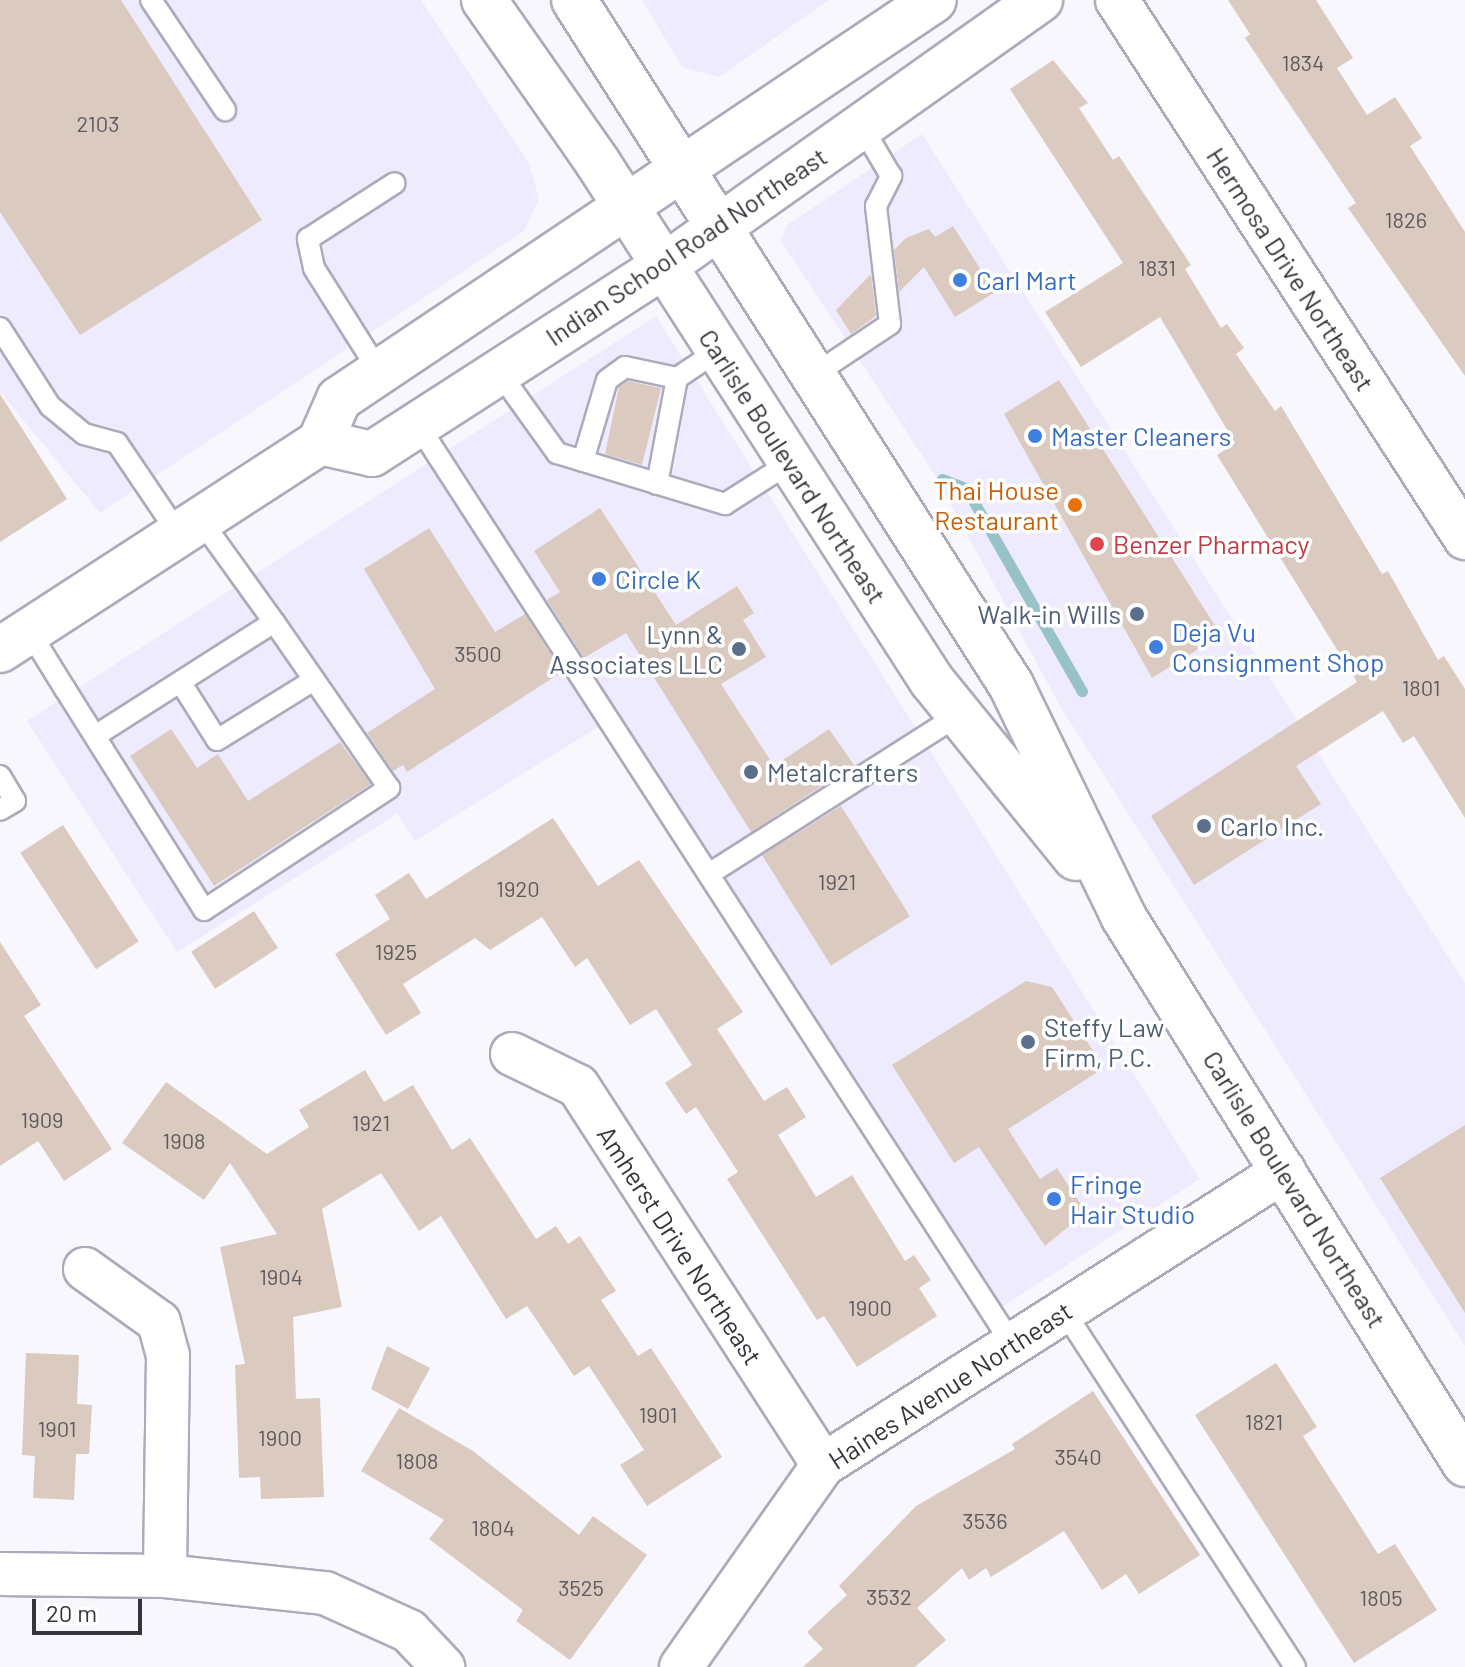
<!DOCTYPE html>
<html>
<head>
<meta charset="utf-8">
<style>
	body { margin:0 }
	#map { position:relative; width:1465px; height:1667px; overflow:hidden; background:#f8f7fe; font-family:Barlow,sans-serif }
	div>[style] { position:absolute }
	.built>* { inset:0; background:#efebff }
	.stream>* { height:11px; margin:-5.5px; padding:0 5.5px; transform-origin:5.5px; border-radius:5.5px; background:#96c2c8 }
	.building>* { inset:0; background:#dbcac0; transform-origin:0 0 }
	.roads { filter:drop-shadow(2px 0 #adaaba) drop-shadow(-2px 0 #adaaba) drop-shadow(0 2px #adaaba) drop-shadow(0 -2px #adaaba) }
	.service>* { height:20px; margin:-10px; padding:0 10px; transform-origin:10px; border-radius:10px; background:#fff }
	.minor>* { height:42px; margin:-21px; padding:0 21px; transform-origin:21px; border-radius:21px; background:#fff }
	.tertiary>* { height:44px; margin:-22px; padding:0 22px; transform-origin:22px; border-radius:22px; background:#fff }
	.secondary>* { height:44px; margin:-22px; padding:0 22px; transform-origin:22px; border-radius:22px; background:#fff }
	.dots>* { width:22px; height:22px; translate:-50% -50%; box-sizing:border-box; border:4px solid #fff; border-radius:50% }
	span { translate:-50% -50%; white-space:nowrap; text-align:center; line-height:1.15; -webkit-text-stroke:7px #fff; paint-order:stroke }
	.number-label { font-size:22px; color:#5f5a5c }
	.number-label span { -webkit-text-stroke-width:0 }
	.street-label { font-size:26px; color:#36343b }
	.shop-label { font-size:26px; color:#366cbe }
	.left { translate:0 -50%; text-align:left }
	.food-label { font-size:26px; color:#c56008 }
	.right { translate:-100% -50%; text-align:right }
	.health-label { font-size:26px; color:#be3a42 }
	.service-label { font-size:26px; color:#4e5e75 }
	.scale { position:absolute; left:32px; top:1599px; width:110px; height:36px; box-sizing:border-box; border:4px solid #36343b; border-top:0; padding-left:10px; font-size:24px; line-height:28px; white-space:nowrap; color:#36343b; -webkit-text-stroke:6px #fff; paint-order:stroke }
</style>
</head>
<body>
<div id="map">
	<div class="built">
		<div style="clip-path:polygon(0 0,421px 0,529px 163px,539px 199px,524px 231px,100px 513px,0 392px)"></div>
		<div style="clip-path:polygon(642px 0,829px 0,719px 77px,682px 67px)"></div>
		<div style="clip-path:polygon(922px 134px,1465px 983px,1465px 1346px,1060px 706px,935px 475px,781px 241px,787px 225px)"></div>
		<div style="clip-path:polygon(656px 316px,1200px 1179px,999px 1309px,619px 714px,415px 841px,397px 814px,177px 952px,27px 721px)"></div>
	</div>
	<div class="stream">
		<div style="left:942px;top:479px;width:26px;rotate:21deg"></div>
		<div style="left:966px;top:488px;width:234px;rotate:60.3deg"></div>
	</div>
	<div class="building">
		<div style="clip-path:polygon(0 0,121px 0,262px 220px,80px 335px,0 212px)"></div>
		<div style="clip-path:polygon(1228px 0,1316px 0,1353px 58px,1337px 68px,1367px 115px,1395px 97px,1422px 138px,1410px 146px,1465px 232px,1465px 376px,1348px 208px,1356px 203px,1245px 38px,1250px 34px)"></div>
		<div style="clip-path:polygon(1053px 60px,1088px 103px,1079px 108px,1113px 160px,1119px 156px,1191px 265px,1185px 269px,1221px 328px,1227px 324px,1244px 348px,1236px 354px,1275px 411px,1281px 406px,1382px 574px,1388px 571px,1438px 660px,1444px 656px,1465px 689px,1465px 818px,1414px 736px,1403px 743px,1383px 711px,1296px 766px,1321px 804px,1194px 885px,1151px 816px,1357px 682px,1217px 455px,1235px 443px,1160px 317px,1081px 367px,1045px 312px,1123px 263px,1010px 89px)"></div>
		<div style="clip-path:polygon(953px 226px,995px 292px,955px 317px,924px 267px,899px 292px,894px 250px,906px 238px,929px 229px,935px 237px)"></div>
		<div style="clip-path:polygon(871px 274px,876px 316px,851px 334px,836px 310px)"></div>
		<div style="clip-path:polygon(1059px 380px,1221px 635px,1152px 678px,1004px 414px)"></div>
		<div style="clip-path:polygon(628px 381px,661px 388px,642px 465px,605px 454px,619px 387px)"></div>
		<div style="clip-path:polygon(0 394px,67px 499px,0 542px)"></div>
		<div style="clip-path:polygon(600px 508px,676px 625px,737px 586px,754px 613px,743px 620px,766px 657px,721px 684px,774px 766px,829px 729px,854px 765px,751px 832px,626px 633px,584px 658px,547px 600px,560px 592px,534px 551px)"></div>
		<div style="clip-path:polygon(429px 528px,495px 632px,525px 614px,562px 672px,407px 772px,403px 765px,393px 771px,367px 733px,435px 689px,364px 569px)"></div>
		<div style="clip-path:polygon(171px 729px,197px 768px,218px 754px,248px 801px,340px 742px,371px 784px,214px 886px,130px 756px)"></div>
		<div style="left:841px;top:806px;width:130px;height:93px;rotate:58deg"></div>
		<div style="clip-path:polygon(553px 818px,598px 886px,639px 860px,743px 1012px,717px 1029px,764px 1101px,787px 1087px,806px 1117px,778px 1135px,816px 1197px,852px 1175px,905px 1261px,914px 1255px,931px 1280px,919px 1288px,937px 1316px,857px 1367px,824px 1316px,817px 1320px,727px 1179px,738px 1172px,696px 1107px,686px 1114px,665px 1083px,692px 1065px,656px 1009px,630px 1025px,587px 958px,575px 967px,542px 917px,490px 950px,475px 938px,403px 984px,421px 1013px,386px 1035px,335px 954px,390px 919px,375px 895px,409px 873px,426px 899px)"></div>
		<div style="left:63px;top:825px;width:139px;height:51px;rotate:57deg"></div>
		<div style="left:254px;top:911px;width:44px;height:75px;rotate:57deg"></div>
		<div style="clip-path:polygon(0 942px,41px 1005px,24px 1016px,112px 1149px,64px 1181px,38px 1141px,0 1166px)"></div>
		<div style="clip-path:polygon(1026px 981px,1052px 987px,1104px 1068px,1008px 1129px,1040px 1179px,1057px 1168px,1086px 1212px,1045px 1246px,979px 1147px,954px 1163px,892px 1065px)"></div>
		<div style="clip-path:polygon(365px 1070px,384px 1102px,413px 1085px,452px 1150px,470px 1138px,536px 1239px,556px 1226px,568px 1244px,580px 1236px,616px 1291px,601px 1300px,638px 1356px,651px 1348px,722px 1457px,647px 1506px,620px 1465px,644px 1450px,589px 1366px,574px 1376px,527px 1306px,506px 1319px,441px 1216px,419px 1231px,381px 1173px,322px 1209px,342px 1307px,293px 1317px,296px 1399px,320px 1398px,324px 1497px,261px 1499px,260px 1477px,239px 1478px,235px 1365px,245px 1364px,220px 1247px,277px 1234px,230px 1163px,204px 1200px,122px 1143px,166px 1082px,267px 1154px,309px 1127px,299px 1110px)"></div>
		<div style="clip-path:polygon(1465px 1125px,1465px 1313px,1380px 1178px)"></div>
		<div style="clip-path:polygon(387px 1346px,430px 1368px,408px 1409px,371px 1389px)"></div>
		<div style="clip-path:polygon(26px 1353px,79px 1355px,77px 1404px,92px 1405px,89px 1454px,76px 1454px,74px 1500px,33px 1498px,35px 1456px,22px 1455px)"></div>
		<div style="clip-path:polygon(1276px 1363px,1317px 1427px,1303px 1436px,1378px 1554px,1395px 1544px,1437px 1610px,1354px 1663px,1195px 1415px)"></div>
		<div style="clip-path:polygon(1093px 1391px,1200px 1555px,1139px 1594px,1126px 1574px,1102px 1590px,1064px 1531px,991px 1577px,986px 1568px,969px 1580px,962px 1568px,917px 1608px,946px 1640px,915px 1667px,803px 1667px,823px 1649px,807px 1632px,847px 1595px,839px 1586px,916px 1506px,1015px 1449px,1012px 1444px)"></div>
		<div style="clip-path:polygon(399px 1408px,473px 1451px,579px 1535px,593px 1516px,647px 1555px,570px 1660px,516px 1621px,523px 1610px,429px 1539px,444px 1520px,361px 1471px)"></div>
	</div>
	<div class="roads">
		<div class="service">
			<div style="left:151px;top:0;width:133px;rotate:56.1deg"></div>
			<div style="left:0;top:328px;width:93px;rotate:57.3deg"></div>
			<div style="left:50px;top:406px;width:44px;rotate:39.5deg"></div>
			<div style="left:84px;top:434px;width:34px;rotate:15deg"></div>
			<div style="left:117px;top:443px;width:109px;rotate:55.9deg"></div>
			<div style="left:499px;top:372px;width:100px;rotate:54.4deg"></div>
			<div style="left:557px;top:453px;width:176px;rotate:16.9deg"></div>
			<div style="left:725px;top:504px;width:78px;rotate:-32.5deg"></div>
			<div style="left:380px;top:373px;width:124px;rotate:-122.2deg"></div>
			<div style="left:314px;top:268px;width:30px;rotate:-102deg"></div>
			<div style="left:308px;top:239px;width:103px;rotate:-32.8deg"></div>
			<div style="left:812px;top:376px;width:94px;rotate:-33.7deg"></div>
			<div style="left:890px;top:324px;width:119px;rotate:-96.8deg"></div>
			<div style="left:876px;top:206px;width:34px;rotate:-63deg"></div>
			<div style="left:891px;top:176px;width:59px;rotate:-120.5deg"></div>
			<div style="left:418px;top:425px;width:1094px;rotate:57.12deg"></div>
			<div style="left:583px;top:461px;width:84px;rotate:-73.5deg"></div>
			<div style="left:607px;top:380px;width:22px;rotate:-36deg"></div>
			<div style="left:625px;top:367px;width:53px;rotate:11.9deg"></div>
			<div style="left:657px;top:484px;width:108px;rotate:-79.3deg"></div>
			<div style="left:677px;top:378px;width:50px;rotate:-33.7deg"></div>
			<div style="left:200px;top:519px;width:127px;rotate:54.3deg"></div>
			<div style="left:29px;top:631px;width:68px;rotate:58.2deg"></div>
			<div style="left:65px;top:689px;width:261px;rotate:57.8deg"></div>
			<div style="left:204px;top:910px;width:222px;rotate:-33.4deg"></div>
			<div style="left:389px;top:788px;width:202px;rotate:-124.7deg"></div>
			<div style="left:274px;top:622px;width:212px;rotate:147.5deg"></div>
			<div style="left:181px;top:683px;width:67px;rotate:57.7deg"></div>
			<div style="left:217px;top:740px;width:114px;rotate:-31.7deg"></div>
			<div style="left:0;top:776px;width:29px;rotate:59deg"></div>
			<div style="left:15px;top:801px;width:17px;rotate:149deg"></div>
			<div style="left:709px;top:874px;width:296px;rotate:-32.5deg"></div>
			<div style="left:1064px;top:1311px;width:424px;rotate:57deg"></div>
		</div>
		<div class="minor">
			<div style="left:1117px;top:0;width:641px;rotate:57.1deg"></div>
			<div style="left:512px;top:1054px;width:73px;rotate:25.9deg"></div>
			<div style="left:578px;top:1086px;width:451px;rotate:57.1deg"></div>
			<div style="left:85px;top:1269px;width:91px;rotate:35.6deg"></div>
			<div style="left:159px;top:1322px;width:35px;rotate:75deg"></div>
			<div style="left:168px;top:1356px;width:220px;rotate:90.8deg"></div>
			<div style="left:0;top:1574px;width:165px;rotate:0.7deg"></div>
			<div style="left:165px;top:1576px;width:161px;rotate:6.1deg"></div>
			<div style="left:325px;top:1593px;width:92px;rotate:24.3deg"></div>
			<div style="left:409px;top:1631px;width:50px;rotate:46.6deg"></div>
			<div style="left:681px;top:1667px;width:247px;rotate:-54.9deg"></div>
			<div style="left:823px;top:1465px;width:547px;rotate:-32.53deg"></div>
		</div>
		<div class="tertiary">
			<div style="left:320px;top:442px;width:53px;rotate:13deg"></div>
			<div style="left:372px;top:454px;width:347px;rotate:-32.8deg"></div>
			<div style="left:664px;top:266px;width:461px;rotate:-35.3deg"></div>
			<div style="left:0;top:650px;width:382px;rotate:-33deg"></div>
			<div style="left:320px;top:442px;width:47px;rotate:-66.2deg"></div>
			<div style="left:339px;top:399px;width:716px;rotate:-33.85deg"></div>
		</div>
		<div class="secondary">
			<div style="left:484px;top:0;width:199px;rotate:55deg"></div>
			<div style="left:598px;top:163px;width:616px;rotate:57.19deg"></div>
			<div style="left:932px;top:681px;width:228px;rotate:50.9deg"></div>
			<div style="left:574px;top:0;width:813px;rotate:57.46deg"></div>
			<div style="left:1011px;top:685px;width:257px;rotate:64.1deg"></div>
			<div style="left:1123px;top:916px;width:646px;rotate:58.03deg"></div>
		</div>
	</div>
	<div class="dots">
		<div style="left:960px;top:280px;background:#3f7fe0"></div>
		<div style="left:1035px;top:436px;background:#3f7fe0"></div>
		<div style="left:1075px;top:505px;background:#e8710a"></div>
		<div style="left:1097px;top:544px;background:#e0444e"></div>
		<div style="left:599px;top:579px;background:#3f7fe0"></div>
		<div style="left:1137px;top:614px;background:#5c6f8a"></div>
		<div style="left:1156px;top:647px;background:#3f7fe0"></div>
		<div style="left:739px;top:649px;background:#5c6f8a"></div>
		<div style="left:751px;top:772px;background:#5c6f8a"></div>
		<div style="left:1204px;top:826px;background:#5c6f8a"></div>
		<div style="left:1028px;top:1042px;background:#5c6f8a"></div>
		<div style="left:1054px;top:1199px;background:#3f7fe0"></div>
	</div>
	<div class="number-label">
		<span style="left:1303px;top:63px">1834</span>
		<span style="left:98px;top:124px">2103</span>
		<span style="left:1406px;top:220px">1826</span>
		<span style="left:1157px;top:268px">1831</span>
		<span style="left:478px;top:654px">3500</span>
		<span style="left:1421px;top:688px">1801</span>
		<span style="left:837px;top:882px">1921</span>
		<span style="left:518px;top:889px">1920</span>
		<span style="left:396px;top:952px">1925</span>
		<span style="left:42px;top:1120px">1909</span>
		<span style="left:371px;top:1123px">1921</span>
		<span style="left:184px;top:1141px">1908</span>
		<span style="left:281px;top:1277px">1904</span>
		<span style="left:870px;top:1308px">1900</span>
		<span style="left:658px;top:1415px">1901</span>
		<span style="left:1264px;top:1422px">1821</span>
		<span style="left:57px;top:1429px">1901</span>
		<span style="left:280px;top:1438px">1900</span>
		<span style="left:1078px;top:1457px">3540</span>
		<span style="left:417px;top:1461px">1808</span>
		<span style="left:985px;top:1521px">3536</span>
		<span style="left:493px;top:1528px">1804</span>
		<span style="left:581px;top:1588px">3525</span>
		<span style="left:889px;top:1597px">3532</span>
		<span style="left:1381px;top:1598px">1805</span>
	</div>
	<div class="street-label">
		<span style="left:686px;top:246px;rotate:-34deg">Indian School Road Northeast</span>
		<span style="left:1291px;top:269px;rotate:57deg">Hermosa Drive Northeast</span>
		<span style="left:793px;top:466px;rotate:57deg">Carlisle Boulevard Northeast</span>
		<span style="left:1295px;top:1189px;rotate:58deg">Carlisle Boulevard Northeast</span>
		<span style="left:680px;top:1245px;rotate:57deg">Amherst Drive Northeast</span>
		<span style="left:950px;top:1385px;rotate:-33deg">Haines Avenue Northeast</span>
	</div>
	<div class="shop-label">
		<span class="left" style="left:976px;top:280px">Carl Mart</span>
		<span class="left" style="left:1051px;top:436px">Master Cleaners</span>
		<span class="left" style="left:615px;top:579px">Circle K</span>
		<span class="left" style="left:1172px;top:647px">Deja Vu<br>Consignment Shop</span>
		<span class="left" style="left:1070px;top:1199px">Fringe<br>Hair Studio</span>
	</div>
	<div class="food-label">
		<span class="right" style="left:1059px;top:505px">Thai House<br>Restaurant</span>
	</div>
	<div class="health-label">
		<span class="left" style="left:1113px;top:544px">Benzer Pharmacy</span>
	</div>
	<div class="service-label">
		<span class="right" style="left:1121px;top:614px">Walk-in Wills</span>
		<span class="right" style="left:723px;top:649px">Lynn &amp;<br>Associates LLC</span>
		<span class="left" style="left:767px;top:772px">Metalcrafters</span>
		<span class="left" style="left:1220px;top:826px">Carlo Inc.</span>
		<span class="left" style="left:1044px;top:1042px">Steffy Law<br>Firm, P.C.</span>
	</div>
	<div class="scale">20 m</div>
</div>
</body>
</html>
